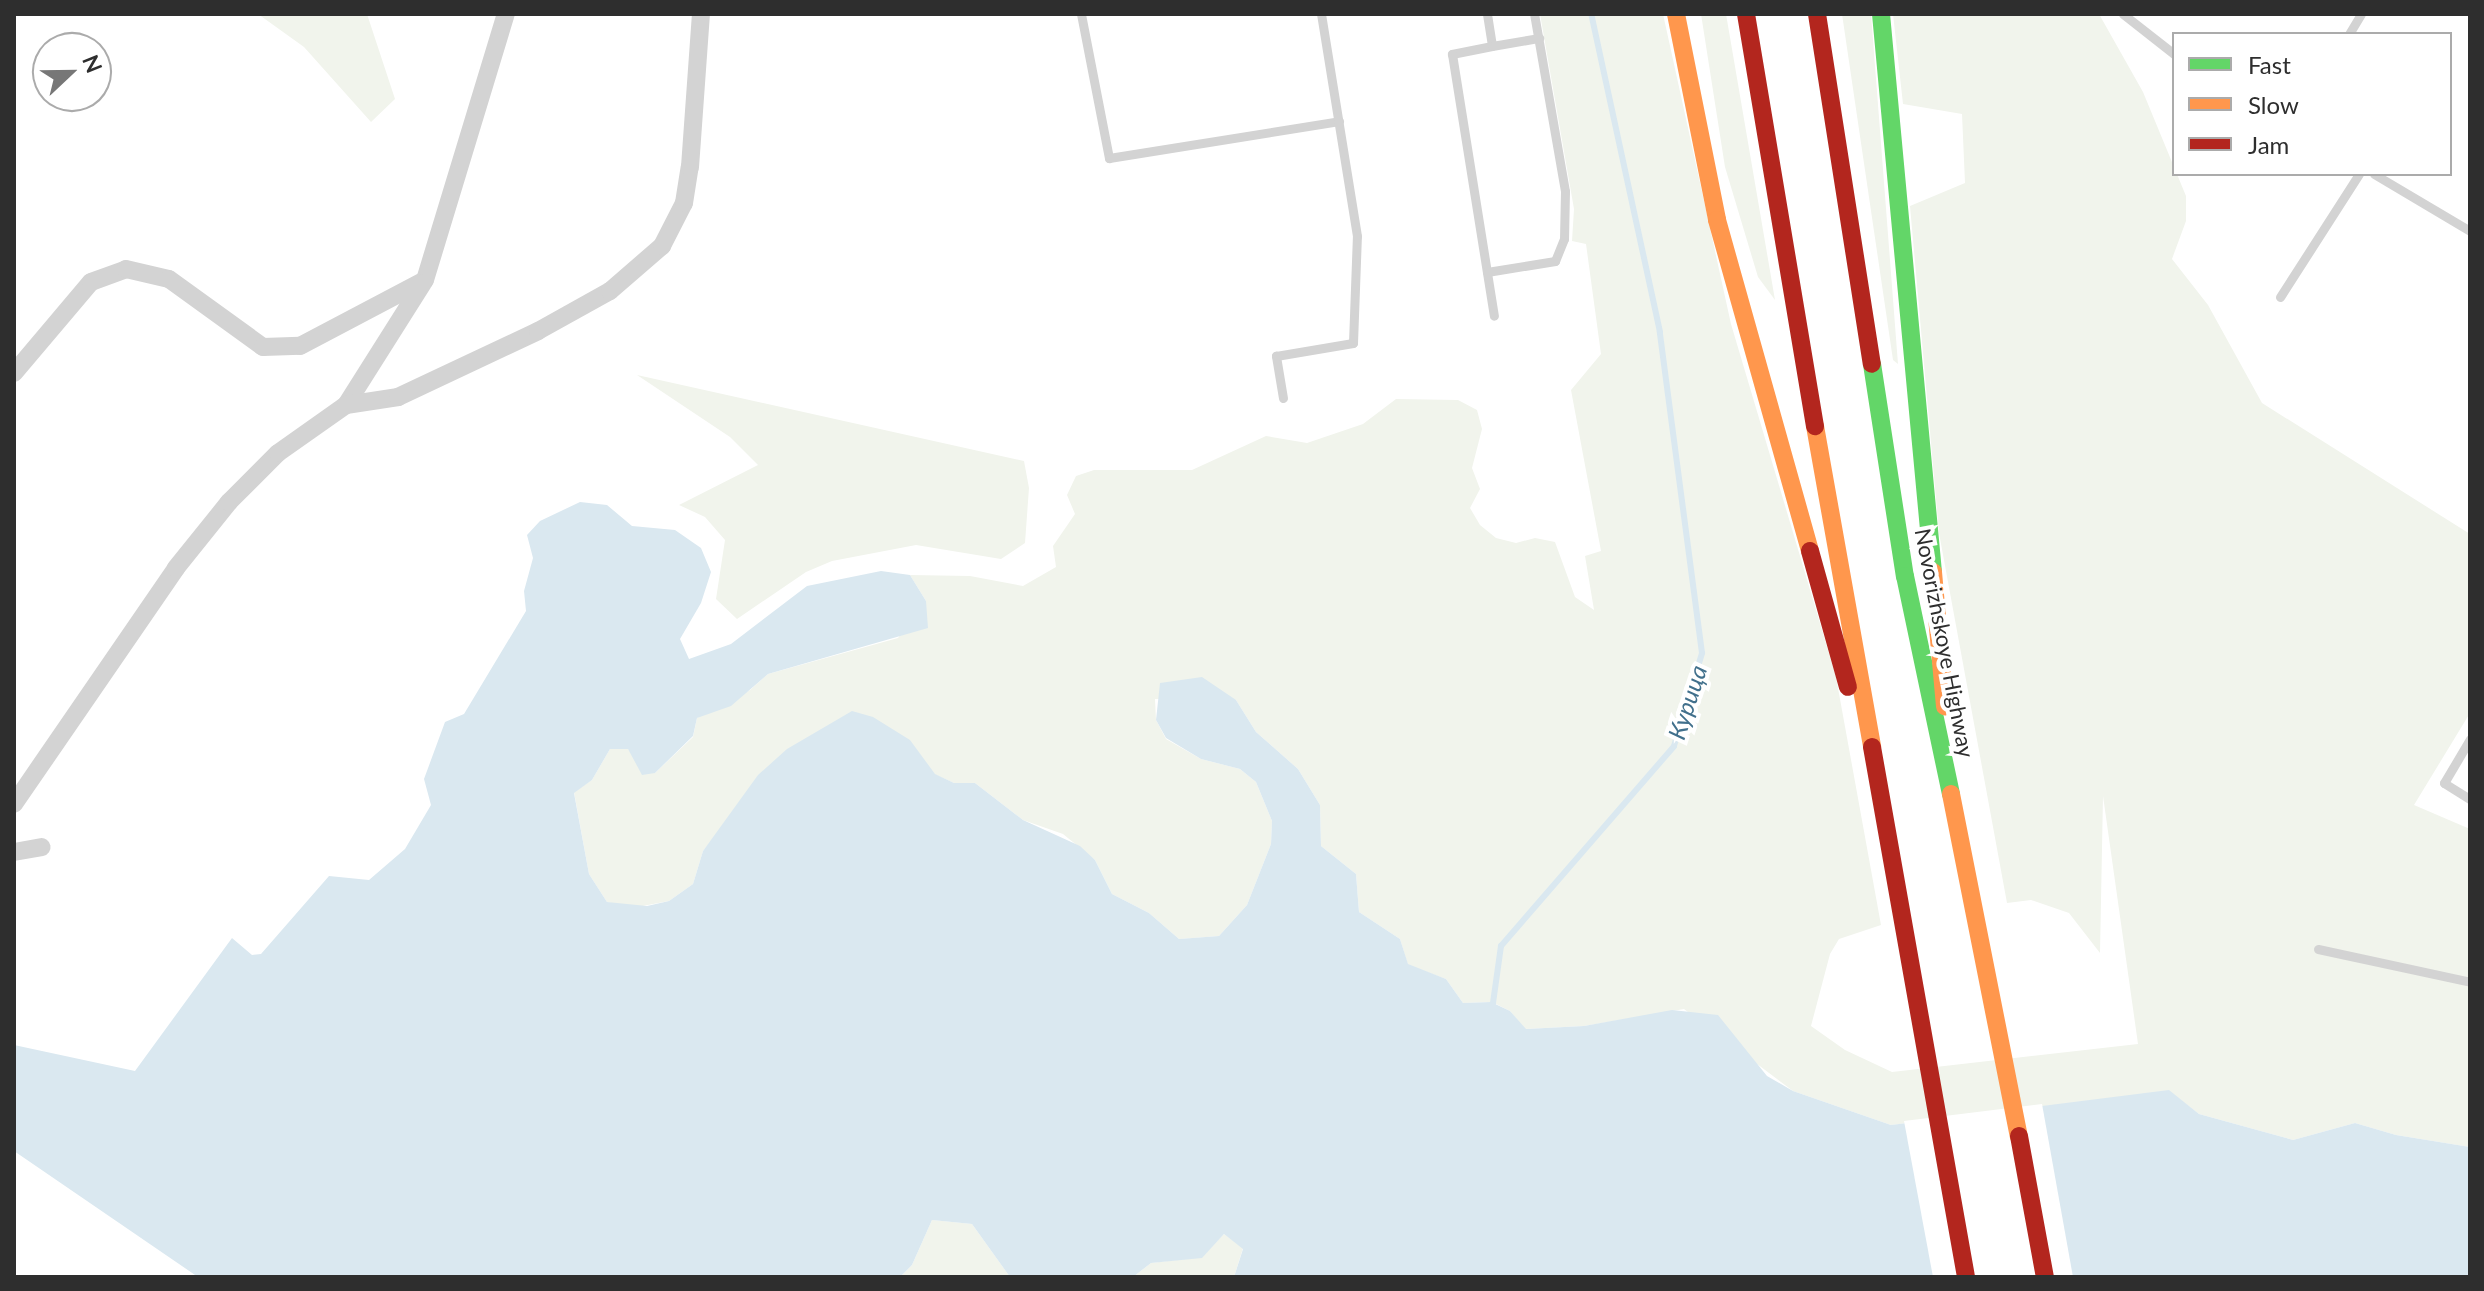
<!DOCTYPE html>
<html>
<head>
<meta charset="utf-8">
<style>
	body { margin:0 }
	#map { position:relative; width:2484px; height:1291px; overflow:hidden; background:#fff; font-family:Lato,sans-serif }
	div>[style] { position:absolute }
	.green>* { inset:0; background:#f1f4ec }
	.water>* { inset:0; background:#dae8f0 }
	.pier>* { inset:0; background:#fff }
	.stream>* { height:6px; margin:-3px; padding:0 3px; transform-origin:3px; border-radius:3px; background:#dae8f0 }
	.lane>* { height:9px; margin:-4.5px; padding:0 4.5px; transform-origin:4.5px; border-radius:4.5px; background:#d3d3d3 }
	.street>* { height:18px; margin:-9px; padding:0 9px; transform-origin:9px; border-radius:9px; background:#d3d3d3 }
	.fast>* { height:18px; margin:-9px; padding:0 9px; transform-origin:9px; border-radius:9px; background:#63d668 }
	.slow>* { height:18px; margin:-9px; padding:0 9px; transform-origin:9px; border-radius:9px; background:#ff974d }
	.jam>* { height:18px; margin:-9px; padding:0 9px; transform-origin:9px; border-radius:9px; background:#b3261e }
	span { translate:-50% -50%; white-space:nowrap; text-align:center; line-height:1.15; -webkit-text-stroke:8px #fff; paint-order:stroke }
	.street-label { font-size:22px; color:#2e2e2e }
	.water-label { font-size:24px; color:#41708c; font-style:italic }
	.frame { position:absolute; inset:0; border:16px solid #2e2e2e; pointer-events:none }
	.legend { position:absolute; left:2172px; top:32px; width:280px; height:144px; box-sizing:border-box; background:#fff; border:2px solid #ababab; margin:0; padding:10px 14px; list-style:none; font-size:24px; color:#2e2e2e }
	.legend li { display:flex; align-items:center; gap:16px; height:40px }
	.legend b { width:40px; border:2px solid #ababab }
	.north { position:absolute; left:32px; top:32px; width:80px; height:80px; box-sizing:border-box; background:#fff; border:2px solid #ababab; border-radius:50%; rotate:68deg; font-size:22px; font-weight:700; line-height:32px; text-align:center; color:#2e2e2e }
	.north::after { content:''; display:block; margin:auto; width:28px; height:36px; background:#777; clip-path:polygon(50% 0,100% 100%,50% 72%,0 100%) }
</style>
</head>
<body>
<div id="map">
	<div class="green">
		<div style="clip-path:polygon(258px 14px,367px 14px,395px 99px,371px 122px,304px 47px)"></div>
		<div style="clip-path:polygon(1540px 14px,1663px 14px,1731px 324px,1836px 677px,1881px 925px,1839px 939px,1830px 954px,1811px 1026px,1845px 1050px,1892px 1072px,2138px 1044px,2103px 796px,2100px 953px,2069px 913px,2031px 900px,2007px 903px,1939px 533px,1910px 206px,1965px 183px,1962px 114px,1903px 104px,1893px 14px,2099px 14px,2143px 92px,2186px 196px,2186px 221px,2172px 259px,2208px 305px,2262px 403px,2470px 534px,2470px 713px,2414px 805px,2470px 829px,2470px 1147px,2396px 1135px,2355px 1123px,2293px 1140px,2199px 1114px,2169px 1091px,1891px 1125px,1793px 1091px,1684px 1009px,1584px 1026px,1525px 1029px,1510px 1011px,1492px 1002px,1463px 1003px,1446px 979px,1408px 965px,1400px 939px,1359px 912px,1356px 874px,1321px 846px,1320px 805px,1298px 769px,1256px 732px,1236px 700px,1155px 699px,1156px 720px,1166px 739px,1201px 759px,1240px 769px,1256px 782px,1272px 821px,1271px 844px,1247px 905px,1219px 936px,1179px 939px,1149px 913px,1112px 894px,1095px 860px,1063px 834px,1023px 820px,975px 783px,954px 783px,934px 774px,922px 758px,722px 827px,703px 851px,693px 884px,669px 901px,632px 908px,607px 902px,589px 874px,574px 792px,592px 780px,610px 749px,628px 749px,655px 773px,693px 737px,697px 718px,750px 690px,768px 674px,898px 638px,926px 601px,910px 575px,970px 576px,1023px 586px,1056px 567px,1053px 546px,1075px 514px,1067px 495px,1076px 476px,1094px 470px,1192px 470px,1266px 436px,1307px 443px,1363px 424px,1396px 399px,1458px 400px,1477px 410px,1482px 429px,1472px 468px,1480px 489px,1470px 508px,1480px 525px,1496px 538px,1516px 543px,1535px 538px,1555px 542px,1575px 597px,1594px 610px,1585px 556px,1601px 551px,1571px 390px,1601px 354px,1586px 244px,1572px 241px,1574px 209px)"></div>
		<div style="clip-path:polygon(1701px 14px,1726px 14px,1775px 300px,1758px 277px,1725px 167px)"></div>
		<div style="clip-path:polygon(1842px 14px,1871px 14px,1898px 364px,1893px 360px)"></div>
		<div style="clip-path:polygon(637px 375px,1024px 461px,1029px 488px,1025px 543px,1001px 559px,916px 545px,832px 561px,806px 572px,737px 619px,716px 599px,725px 540px,705px 517px,679px 505px,758px 465px,730px 437px)"></div>
		<div style="clip-path:polygon(932px 1220px,972px 1224px,1010px 1277px,900px 1277px,912px 1265px)"></div>
		<div style="clip-path:polygon(1224px 1234px,1243px 1248px,1234px 1277px,1133px 1277px,1151px 1263px,1202px 1257px)"></div>
	</div>
	<div class="water">
		<div style="clip-path:polygon(580px 502px,607px 505px,632px 526px,675px 530px,701px 548px,711px 572px,701px 603px,680px 639px,689px 659px,731px 644px,807px 586px,881px 571px,910px 575px,926px 601px,928px 628px,768px 674px,731px 706px,697px 718px,693px 736px,655px 773px,642px 775px,628px 749px,610px 749px,592px 780px,574px 793px,589px 874px,607px 902px,647px 906px,669px 901px,693px 884px,703px 851px,758px 775px,787px 749px,852px 711px,873px 717px,910px 740px,935px 774px,954px 783px,975px 783px,1023px 820px,1080px 846px,1095px 860px,1112px 894px,1149px 913px,1179px 939px,1219px 936px,1247px 905px,1271px 844px,1272px 821px,1256px 782px,1240px 769px,1201px 759px,1166px 738px,1156px 720px,1160px 683px,1202px 677px,1236px 700px,1256px 732px,1298px 769px,1320px 805px,1321px 846px,1356px 874px,1359px 912px,1400px 939px,1408px 964px,1446px 979px,1463px 1003px,1491px 1002px,1510px 1011px,1526px 1029px,1584px 1026px,1672px 1010px,1718px 1015px,1767px 1076px,1793px 1091px,1891px 1125px,2169px 1090px,2199px 1114px,2293px 1140px,2355px 1123px,2396px 1135px,2470px 1147px,2470px 1277px,1234px 1277px,1243px 1249px,1224px 1234px,1202px 1258px,1151px 1263px,1133px 1277px,1010px 1277px,972px 1224px,932px 1220px,912px 1265px,900px 1277px,198px 1277px,14px 1151px,14px 1045px,135px 1071px,232px 938px,252px 955px,261px 954px,329px 876px,369px 880px,405px 849px,431px 805px,424px 779px,445px 722px,464px 714px,526px 611px,524px 591px,533px 558px,527px 535px,540px 521px)"></div>
	</div>
	<div class="pier">
		<div style="clip-path:polygon(2042px 1104px,2073px 1277px,1933px 1277px,1904px 1121px)"></div>
	</div>
	<div class="stream">
		<div style="left:1492px;top:1010px;width:65px;rotate:-82deg"></div>
		<div style="left:1501px;top:946px;width:264px;rotate:-49.1deg"></div>
		<div style="left:1674px;top:746px;width:97px;rotate:-73.2deg"></div>
		<div style="left:1702px;top:653px;width:324px;rotate:-97.5deg"></div>
		<div style="left:1660px;top:332px;width:325px;rotate:-102.2deg"></div>
	</div>
	<div class="lane">
		<div style="left:1081px;top:14px;width:147px;rotate:79deg"></div>
		<div style="left:1109px;top:158px;width:233px;rotate:-9.1deg"></div>
		<div style="left:1487px;top:14px;width:32px;rotate:81deg"></div>
		<div style="left:1492px;top:46px;width:41px;rotate:168.7deg"></div>
		<div style="left:1452px;top:54px;width:265px;rotate:80.9deg"></div>
		<div style="left:2123px;top:14px;width:65px;rotate:38.1deg"></div>
		<div style="left:2349px;top:34px;width:23px;rotate:-59deg"></div>
		<div style="left:1492px;top:46px;width:48px;rotate:-9.7deg"></div>
		<div style="left:2374px;top:174px;width:112px;rotate:30.7deg"></div>
		<div style="left:1487px;top:272px;width:69px;rotate:-9.2deg"></div>
		<div style="left:1555px;top:261px;width:24px;rotate:-68deg"></div>
		<div style="left:1564px;top:239px;width:48px;rotate:-88.8deg"></div>
		<div style="left:1565px;top:191px;width:180px;rotate:-99.9deg"></div>
		<div style="left:2280px;top:297px;width:146px;rotate:-57.3deg"></div>
		<div style="left:1283px;top:398px;width:43px;rotate:-99.5deg"></div>
		<div style="left:1276px;top:356px;width:78px;rotate:-9.6deg"></div>
		<div style="left:1353px;top:343px;width:107px;rotate:-87.9deg"></div>
		<div style="left:1357px;top:236px;width:225px;rotate:-99.2deg"></div>
		<div style="left:2470px;top:739px;width:51px;rotate:120.6deg"></div>
		<div style="left:2444px;top:783px;width:31px;rotate:32deg"></div>
		<div style="left:2318px;top:949px;width:156px;rotate:12.2deg"></div>
	</div>
	<div class="street">
		<div style="left:14px;top:373px;width:119px;rotate:-49.8deg"></div>
		<div style="left:91px;top:282px;width:37px;rotate:-20deg"></div>
		<div style="left:126px;top:269px;width:44px;rotate:13.1deg"></div>
		<div style="left:169px;top:279px;width:116px;rotate:35.9deg"></div>
		<div style="left:263px;top:347px;width:37px;rotate:-2deg"></div>
		<div style="left:300px;top:346px;width:141px;rotate:-27.8deg"></div>
		<div style="left:425px;top:280px;width:278px;rotate:-73.1deg"></div>
		<div style="left:346px;top:405px;width:144px;rotate:-57.7deg"></div>
		<div style="left:14px;top:804px;width:286px;rotate:-55.5deg"></div>
		<div style="left:176px;top:568px;width:85px;rotate:-51.2deg"></div>
		<div style="left:229px;top:502px;width:69px;rotate:-45deg"></div>
		<div style="left:278px;top:453px;width:83px;rotate:-35.2deg"></div>
		<div style="left:346px;top:405px;width:53px;rotate:-8.7deg"></div>
		<div style="left:398px;top:397px;width:155px;rotate:-25.2deg"></div>
		<div style="left:538px;top:331px;width:82px;rotate:-29.1deg"></div>
		<div style="left:610px;top:291px;width:69px;rotate:-40.9deg"></div>
		<div style="left:662px;top:246px;width:48px;rotate:-62.9deg"></div>
		<div style="left:684px;top:203px;width:36px;rotate:-81deg"></div>
		<div style="left:690px;top:167px;width:153px;rotate:-85.9deg"></div>
		<div style="left:14px;top:852px;width:28px;rotate:-10deg"></div>
	</div>
	<div class="fast">
		<div style="left:1881px;top:14px;width:560px;rotate:84.68deg"></div>
		<div style="left:1872px;top:364px;width:215px;rotate:81.2deg"></div>
		<div style="left:1905px;top:576px;width:223px;rotate:78.1deg"></div>
	</div>
	<div class="slow">
		<div style="left:1676px;top:14px;width:210px;rotate:78.7deg"></div>
		<div style="left:1717px;top:220px;width:344px;rotate:74.3deg"></div>
		<div style="left:1815px;top:426px;width:326px;rotate:79.9deg"></div>
		<div style="left:1933px;top:572px;width:135px;rotate:84.9deg"></div>
		<div style="left:1951px;top:794px;width:349px;rotate:78.8deg"></div>
	</div>
	<div class="jam">
		<div style="left:1746px;top:14px;width:418px;rotate:80.5deg"></div>
		<div style="left:1817px;top:14px;width:354px;rotate:81.1deg"></div>
		<div style="left:1810px;top:551px;width:141px;rotate:74.4deg"></div>
		<div style="left:1872px;top:747px;width:538px;rotate:79.94deg"></div>
		<div style="left:2019px;top:1136px;width:143px;rotate:79.6deg"></div>
	</div>
	<div class="street-label">
		<span style="left:1945px;top:643px;rotate:79deg">Novorizhskoye Highway</span>
	</div>
	<div class="water-label">
		<span style="left:1687px;top:702px;rotate:-72deg">Курица</span>
	</div>
	<div class="frame"></div>
	<ul class="legend">
	<li><b style="height:10px;background:#63d668"></b>Fast</li>
	<li><b style="height:10px;background:#ff974d"></b>Slow</li>
	<li><b style="height:10px;background:#b3261e"></b>Jam</li>
	</ul>
	<div class="north">N</div>
</div>
</body>
</html>
